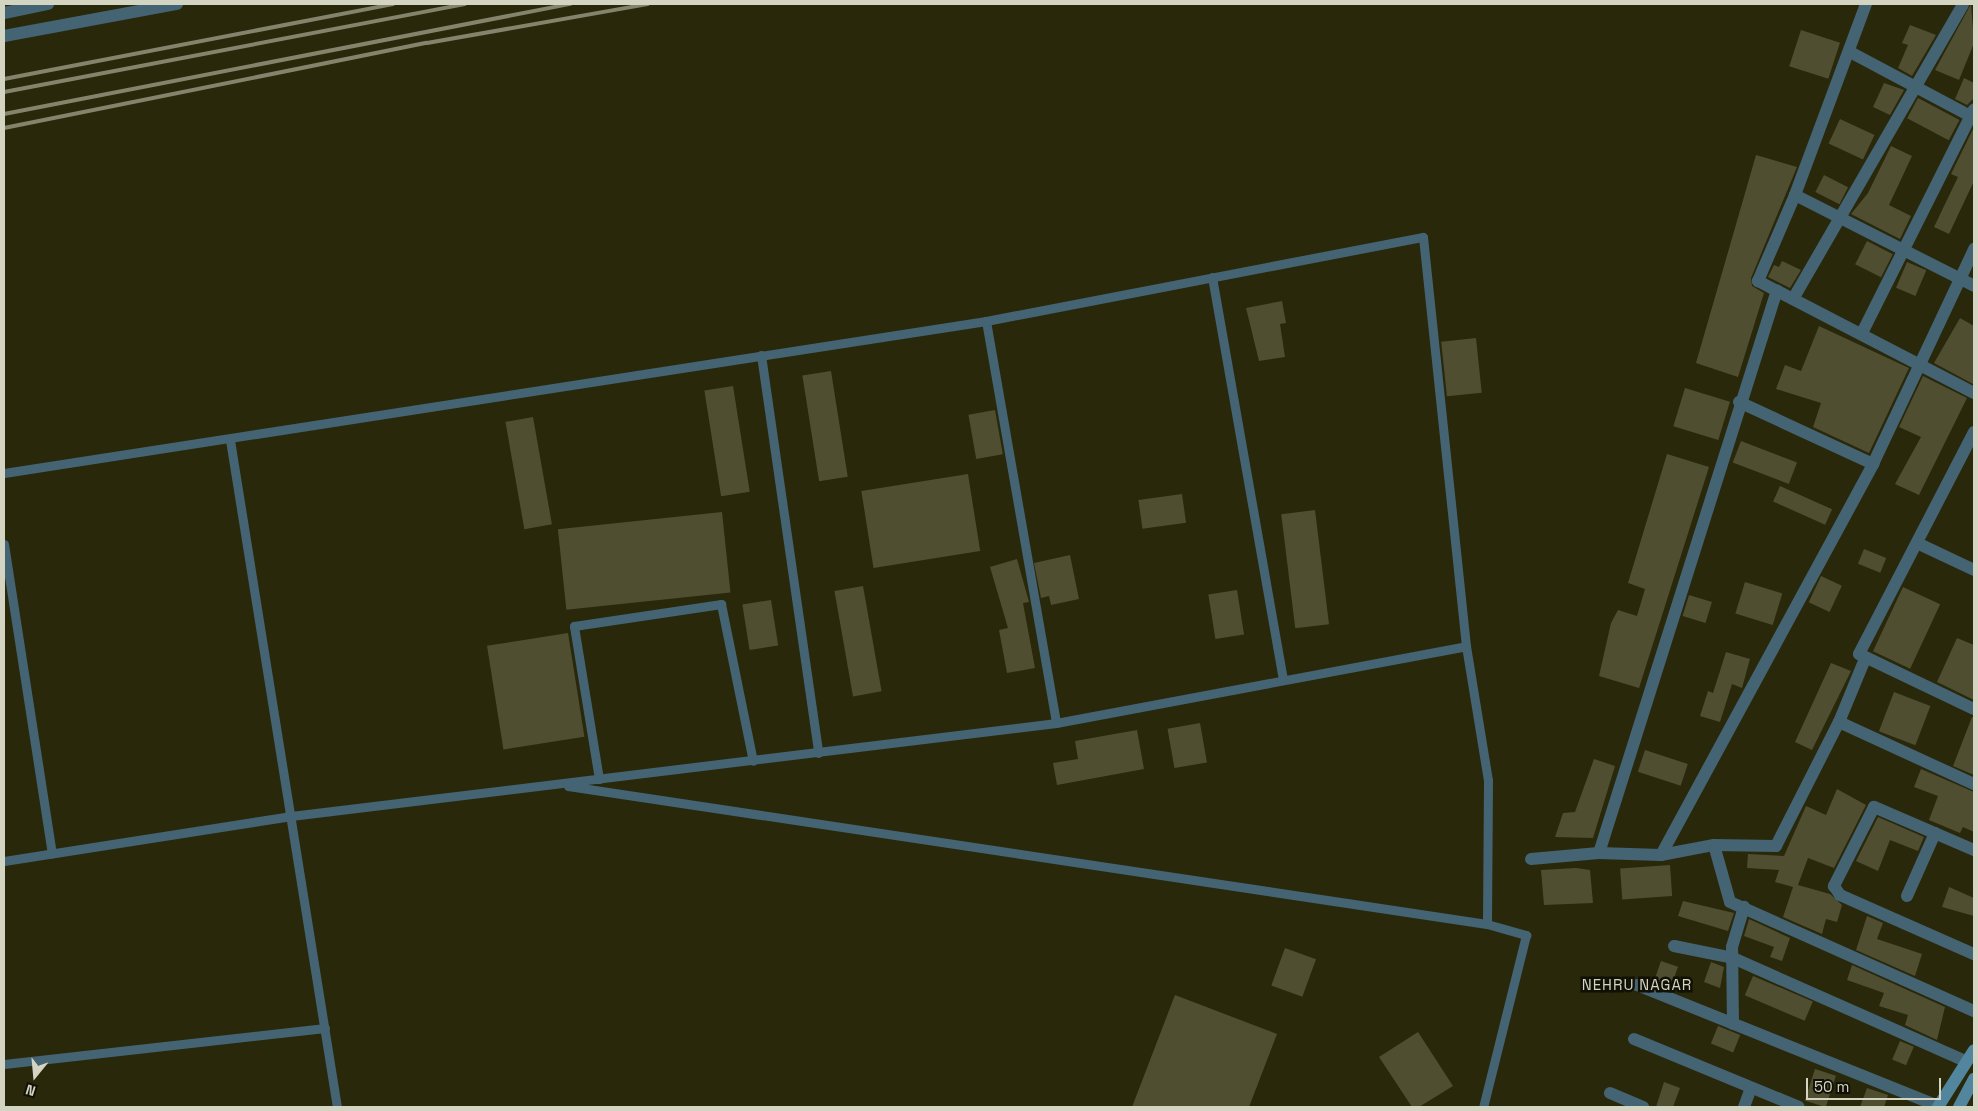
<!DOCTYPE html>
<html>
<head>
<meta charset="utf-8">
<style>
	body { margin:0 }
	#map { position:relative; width:1978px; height:1111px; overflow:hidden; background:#29280b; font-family:"Space Grotesk",sans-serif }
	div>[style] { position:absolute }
	.building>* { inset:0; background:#4f4e30; transform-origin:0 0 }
	.service>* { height:9px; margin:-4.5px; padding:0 4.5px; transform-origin:4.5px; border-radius:4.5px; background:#446473 }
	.minor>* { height:12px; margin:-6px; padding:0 6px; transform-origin:6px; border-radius:6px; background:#446473 }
	.tertiary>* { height:12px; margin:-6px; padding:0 6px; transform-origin:6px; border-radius:6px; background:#446473 }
	.secondary>* { height:12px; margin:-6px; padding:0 6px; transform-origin:6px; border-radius:6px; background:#52869f }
	.rail>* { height:4px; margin:-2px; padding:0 2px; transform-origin:2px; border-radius:2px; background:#84846d }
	span { translate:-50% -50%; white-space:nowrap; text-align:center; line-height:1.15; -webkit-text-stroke:5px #111005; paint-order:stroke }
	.neighbourhood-label { font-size:15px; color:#d4d4c3; letter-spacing:1px }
	.frame { position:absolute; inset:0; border:5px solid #d4d4c3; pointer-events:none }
	.north { position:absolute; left:10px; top:1051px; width:50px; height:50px; -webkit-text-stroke:4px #111005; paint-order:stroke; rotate:197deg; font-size:14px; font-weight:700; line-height:20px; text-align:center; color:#d4d4c3 }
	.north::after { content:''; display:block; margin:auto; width:18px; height:22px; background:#d4d4c3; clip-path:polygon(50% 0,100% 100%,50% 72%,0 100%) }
	.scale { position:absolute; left:1806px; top:1078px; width:135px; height:22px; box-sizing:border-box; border:2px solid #d4d4c3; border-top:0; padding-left:6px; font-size:15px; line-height:18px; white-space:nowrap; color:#d4d4c3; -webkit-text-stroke:4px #111005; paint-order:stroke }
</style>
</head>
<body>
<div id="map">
	<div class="building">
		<div style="clip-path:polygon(1971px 4px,1974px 43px,1959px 80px,1935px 70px)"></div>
		<div style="clip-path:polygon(1910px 25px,1936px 35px,1912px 76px,1898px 68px,1908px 45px,1902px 43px)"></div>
		<div style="left:1801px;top:30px;width:41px;height:38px;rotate:18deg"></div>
		<div style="clip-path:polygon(1964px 78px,1974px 83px,1974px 98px,1967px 105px,1955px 99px)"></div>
		<div style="clip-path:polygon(1884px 83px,1904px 90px,1890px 115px,1873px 107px)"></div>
		<div style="left:1918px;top:98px;width:47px;height:23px;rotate:28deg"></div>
		<div style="left:1840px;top:119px;width:38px;height:27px;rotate:25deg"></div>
		<div style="clip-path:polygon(1974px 127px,1974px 181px,1949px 234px,1934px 227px,1958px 177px,1951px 174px)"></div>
		<div style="clip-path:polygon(1891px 146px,1912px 156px,1889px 205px,1911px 216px,1900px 239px,1851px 214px,1868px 193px)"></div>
		<div style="clip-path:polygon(1756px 155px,1797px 167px,1751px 278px,1752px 286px,1764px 293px,1738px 377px,1696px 363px)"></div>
		<div style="left:1824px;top:175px;width:27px;height:19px;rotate:27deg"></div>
		<div style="left:1867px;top:241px;width:29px;height:26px;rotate:27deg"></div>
		<div style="clip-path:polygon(1782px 261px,1801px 270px,1790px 288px,1768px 277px,1774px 265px,1779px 267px)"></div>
		<div style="left:1907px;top:262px;width:21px;height:28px;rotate:23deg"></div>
		<div style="clip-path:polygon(1282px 301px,1286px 323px,1280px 324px,1285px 357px,1259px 361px,1246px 308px)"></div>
		<div style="clip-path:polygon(1960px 318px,1974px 326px,1973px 384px,1934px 363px)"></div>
		<div style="clip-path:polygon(1819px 326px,1909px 368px,1869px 453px,1813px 427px,1821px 403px,1776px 389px,1785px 365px,1801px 371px)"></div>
		<div style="left:1476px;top:338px;width:55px;height:35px;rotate:84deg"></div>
		<div style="left:831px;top:371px;width:107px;height:29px;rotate:81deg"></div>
		<div style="clip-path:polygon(1923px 376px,1967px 398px,1919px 495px,1895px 484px,1921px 437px,1899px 427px)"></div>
		<div style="left:733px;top:386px;width:107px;height:29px;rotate:81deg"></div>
		<div style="left:1685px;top:388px;width:47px;height:40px;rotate:17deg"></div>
		<div style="left:995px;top:410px;width:45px;height:27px;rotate:80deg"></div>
		<div style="left:533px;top:417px;width:109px;height:28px;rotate:80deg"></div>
		<div style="left:1741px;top:441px;width:60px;height:23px;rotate:21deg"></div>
		<div style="clip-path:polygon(1667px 454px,1709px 467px,1639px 688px,1599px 676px,1611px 623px,1618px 610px,1637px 616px,1645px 589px,1628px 583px)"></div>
		<div style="left:968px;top:474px;width:78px;height:108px;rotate:81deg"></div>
		<div style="left:1780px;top:486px;width:57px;height:17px;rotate:24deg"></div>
		<div style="left:1182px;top:494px;width:29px;height:44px;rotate:82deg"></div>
		<div style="left:1315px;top:510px;width:115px;height:34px;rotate:83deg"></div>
		<div style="left:722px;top:512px;width:81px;height:165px;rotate:84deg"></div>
		<div style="left:1864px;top:549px;width:24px;height:16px;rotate:22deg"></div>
		<div style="clip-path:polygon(1070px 555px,1079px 599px,1051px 605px,1049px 596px,1041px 598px,1034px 563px)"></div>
		<div style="clip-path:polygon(1017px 559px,1029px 602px,1023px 603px,1035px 668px,1007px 673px,999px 630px,1008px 628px,990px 567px)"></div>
		<div style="left:1821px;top:576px;width:23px;height:29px;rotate:25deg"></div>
		<div style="left:1745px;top:582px;width:39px;height:33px;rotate:17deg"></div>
		<div style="left:863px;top:586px;width:107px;height:29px;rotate:80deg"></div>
		<div style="left:1903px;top:587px;width:41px;height:71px;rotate:25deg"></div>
		<div style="left:1237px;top:590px;width:45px;height:29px;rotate:81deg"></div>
		<div style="left:1689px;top:595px;width:24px;height:22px;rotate:17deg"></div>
		<div style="left:771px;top:600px;width:46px;height:29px;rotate:81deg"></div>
		<div style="left:568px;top:633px;width:105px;height:82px;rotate:81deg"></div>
		<div style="clip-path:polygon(1957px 638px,1974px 645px,1974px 700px,1937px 682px)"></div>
		<div style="clip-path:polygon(1726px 652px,1750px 659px,1742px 688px,1732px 684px,1720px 722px,1700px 716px,1708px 691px,1713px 693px)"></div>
		<div style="clip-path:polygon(1831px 663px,1851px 671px,1812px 750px,1795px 742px)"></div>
		<div style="left:1894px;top:692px;width:39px;height:42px;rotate:21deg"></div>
		<div style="clip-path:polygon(1972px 717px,1974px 717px,1974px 775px,1953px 766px)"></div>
		<div style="left:1200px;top:723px;width:40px;height:33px;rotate:80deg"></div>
		<div style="clip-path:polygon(1137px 730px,1144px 769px,1057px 785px,1053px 763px,1078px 759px,1075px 741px)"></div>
		<div style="left:1645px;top:750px;width:45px;height:23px;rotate:18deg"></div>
		<div style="clip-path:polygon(1594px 759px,1615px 766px,1593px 838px,1555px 837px,1563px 813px,1575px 812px)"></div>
		<div style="clip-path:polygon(1921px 769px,1974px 792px,1974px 832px,1963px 827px,1960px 833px,1929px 820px,1938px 796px,1914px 787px)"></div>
		<div style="clip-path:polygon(1837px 789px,1866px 805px,1834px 868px,1808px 858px,1798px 885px,1830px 894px,1842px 905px,1837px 922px,1826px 919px,1822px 934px,1783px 917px,1793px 887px,1775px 882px,1779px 870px,1747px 868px,1748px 854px,1784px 856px,1806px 806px,1826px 815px)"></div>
		<div style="clip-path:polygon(1878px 817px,1924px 837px,1918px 851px,1890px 840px,1878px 871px,1856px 861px)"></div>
		<div style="left:1670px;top:865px;width:31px;height:50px;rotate:86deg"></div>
		<div style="clip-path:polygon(1576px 868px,1590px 870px,1593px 903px,1544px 905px,1541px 870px)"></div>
		<div style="clip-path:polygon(1949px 887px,1974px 898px,1974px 916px,1942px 907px)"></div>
		<div style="clip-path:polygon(1683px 901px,1734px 913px,1728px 931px,1678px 916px)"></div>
		<div style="clip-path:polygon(1867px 916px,1883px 923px,1877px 939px,1922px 954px,1915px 976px,1856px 950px)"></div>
		<div style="clip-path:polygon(1749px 919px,1790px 938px,1782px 961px,1770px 957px,1774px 947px,1744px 936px)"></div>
		<div style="left:1285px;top:948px;width:33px;height:40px;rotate:20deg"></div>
		<div style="left:1661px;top:961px;width:18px;height:23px;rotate:19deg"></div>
		<div style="clip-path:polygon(1711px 962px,1724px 967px,1720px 988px,1704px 982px)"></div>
		<div style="clip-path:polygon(1852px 965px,1945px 1007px,1937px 1040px,1905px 1025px,1908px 1015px,1879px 1006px,1884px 993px,1847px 980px)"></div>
		<div style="left:1753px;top:976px;width:65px;height:21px;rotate:23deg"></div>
		<div style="clip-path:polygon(1175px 995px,1277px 1034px,1249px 1107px,1132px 1107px)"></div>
		<div style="left:1718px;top:1026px;width:24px;height:19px;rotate:22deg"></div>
		<div style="clip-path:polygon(1418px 1032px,1453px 1086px,1419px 1107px,1412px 1107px,1379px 1057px)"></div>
		<div style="left:1900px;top:1041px;width:15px;height:20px;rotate:23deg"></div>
		<div style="left:1815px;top:1069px;width:22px;height:33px;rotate:18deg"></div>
		<div style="clip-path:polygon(1664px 1082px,1680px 1088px,1673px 1107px,1656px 1107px)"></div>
		<div style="clip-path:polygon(1867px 1088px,1888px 1095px,1884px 1107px,1860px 1107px)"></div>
	</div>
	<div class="service">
		<div style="left:1212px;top:277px;width:409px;rotate:80deg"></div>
		<div style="left:986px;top:321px;width:408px;rotate:80.1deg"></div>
		<div style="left:761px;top:355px;width:402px;rotate:81.8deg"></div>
		<div style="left:230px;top:440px;width:676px;rotate:80.89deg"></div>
		<div style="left:4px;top:473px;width:994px;rotate:-8.8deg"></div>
		<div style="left:986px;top:321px;width:445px;rotate:-10.9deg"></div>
		<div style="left:1423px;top:237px;width:411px;rotate:84deg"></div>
		<div style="left:1466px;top:646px;width:136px;rotate:80.7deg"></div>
		<div style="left:1488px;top:780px;width:144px;rotate:90.4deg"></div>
		<div style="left:4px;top:544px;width:313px;rotate:81.2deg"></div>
		<div style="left:599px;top:779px;width:155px;rotate:-99.3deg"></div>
		<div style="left:574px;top:626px;width:149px;rotate:-8.5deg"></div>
		<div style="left:721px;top:604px;width:160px;rotate:78.5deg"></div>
		<div style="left:568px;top:786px;width:929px;rotate:8.54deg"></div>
		<div style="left:1487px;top:924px;width:41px;rotate:15.8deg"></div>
		<div style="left:1526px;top:935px;width:177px;rotate:104deg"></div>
		<div style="left:4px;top:861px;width:291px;rotate:-8.9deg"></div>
		<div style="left:291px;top:816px;width:771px;rotate:-6.93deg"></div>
		<div style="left:1056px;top:723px;width:417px;rotate:-10.6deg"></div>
		<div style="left:4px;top:1064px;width:323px;rotate:-6.4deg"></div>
	</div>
	<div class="minor">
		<div style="left:1866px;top:4px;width:204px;rotate:110.4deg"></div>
		<div style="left:1795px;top:195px;width:94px;rotate:113.3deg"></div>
		<div style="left:1758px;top:281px;width:243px;rotate:27.4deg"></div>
		<div style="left:1850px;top:52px;width:140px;rotate:28deg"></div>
		<div style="left:1795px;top:195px;width:201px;rotate:26.9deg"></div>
		<div style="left:1793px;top:299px;width:340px;rotate:-60deg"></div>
		<div style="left:1862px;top:333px;width:250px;rotate:-63.4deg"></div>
		<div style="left:1739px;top:402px;width:148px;rotate:24.8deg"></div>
		<div style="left:1974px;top:432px;width:250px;rotate:117.4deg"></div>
		<div style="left:1859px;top:654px;width:127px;rotate:25.6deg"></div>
		<div style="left:1917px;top:543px;width:63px;rotate:25.3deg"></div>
		<div style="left:1839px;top:722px;width:149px;rotate:24.7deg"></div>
		<div style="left:1714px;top:845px;width:59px;rotate:74.3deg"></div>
		<div style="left:1730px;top:902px;width:267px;rotate:24.1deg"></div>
		<div style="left:1974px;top:850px;width:109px;rotate:-156.7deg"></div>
		<div style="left:1874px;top:807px;width:89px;rotate:116.9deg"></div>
		<div style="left:1834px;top:886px;width:11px;rotate:56deg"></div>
		<div style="left:1840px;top:895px;width:146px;rotate:23.8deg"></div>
		<div style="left:1599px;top:853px;width:590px;rotate:-72.45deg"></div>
		<div style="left:1661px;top:855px;width:445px;rotate:-61.5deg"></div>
		<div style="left:1873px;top:464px;width:238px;rotate:-64.8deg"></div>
		<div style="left:1531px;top:859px;width:68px;rotate:-5deg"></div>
		<div style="left:1599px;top:853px;width:62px;rotate:1.8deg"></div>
		<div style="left:1661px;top:855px;width:54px;rotate:-10.7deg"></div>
		<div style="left:1714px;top:845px;width:62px;rotate:0.9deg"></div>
		<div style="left:1776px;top:846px;width:139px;rotate:-63.1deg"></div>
		<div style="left:1839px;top:722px;width:68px;rotate:-67.6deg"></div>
		<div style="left:1907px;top:896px;width:69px;rotate:-66deg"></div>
		<div style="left:1674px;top:946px;width:60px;rotate:11.5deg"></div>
		<div style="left:1733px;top:958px;width:254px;rotate:23.9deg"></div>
		<div style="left:1637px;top:985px;width:324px;rotate:21.9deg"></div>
		<div style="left:1733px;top:1024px;width:77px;rotate:-90.7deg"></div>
		<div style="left:1732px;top:947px;width:42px;rotate:-73.3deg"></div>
		<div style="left:1634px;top:1039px;width:178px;rotate:22.4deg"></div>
		<div style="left:1610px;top:1093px;width:36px;rotate:23deg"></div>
		<div style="left:1744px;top:1107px;width:20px;rotate:-70deg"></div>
	</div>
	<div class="tertiary">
		<div style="left:4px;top:13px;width:45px;rotate:-11.6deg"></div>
		<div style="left:4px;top:36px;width:176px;rotate:-10.5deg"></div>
	</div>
	<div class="secondary">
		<div style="left:1938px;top:1107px;width:67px;rotate:-57.7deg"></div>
		<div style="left:1959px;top:1107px;width:32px;rotate:-62deg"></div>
	</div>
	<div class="rail">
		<div style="left:4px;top:79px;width:396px;rotate:-10.9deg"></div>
		<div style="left:4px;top:92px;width:469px;rotate:-10.8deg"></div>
		<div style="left:4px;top:114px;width:577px;rotate:-11deg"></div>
		<div style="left:4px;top:128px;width:431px;rotate:-11.4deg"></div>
		<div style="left:427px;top:43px;width:224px;rotate:-10deg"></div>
	</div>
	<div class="neighbourhood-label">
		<span style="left:1637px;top:985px">NEHRU NAGAR</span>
	</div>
	<div class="frame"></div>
	<div class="north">N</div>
	<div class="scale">50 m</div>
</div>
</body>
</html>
